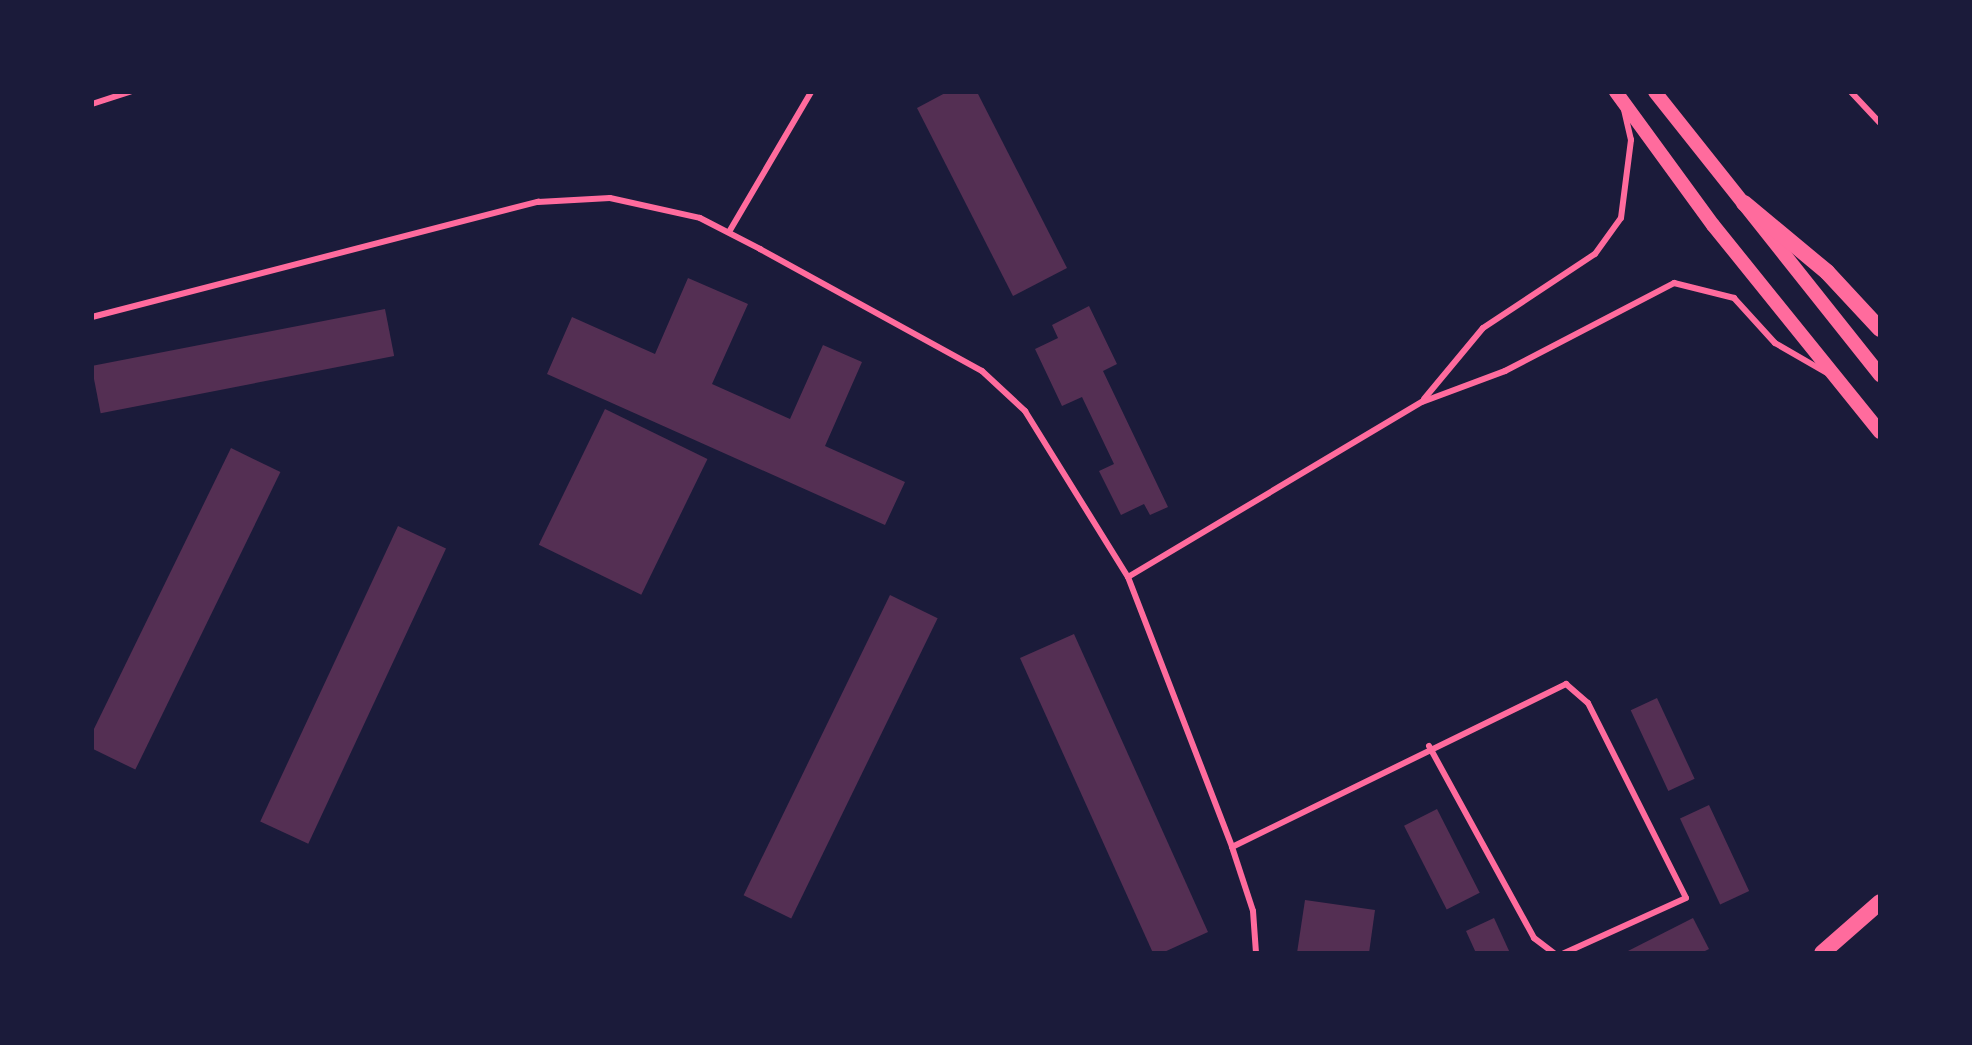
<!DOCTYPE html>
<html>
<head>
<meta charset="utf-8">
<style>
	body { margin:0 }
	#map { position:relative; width:1972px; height:1045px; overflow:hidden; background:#1b1b3a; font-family:Lato,sans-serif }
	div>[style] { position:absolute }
	.building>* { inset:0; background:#542f53; transform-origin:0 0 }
	.service>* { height:6px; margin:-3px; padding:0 3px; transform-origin:3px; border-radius:3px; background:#ff6b9d }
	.tertiary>* { height:14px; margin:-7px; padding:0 7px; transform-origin:7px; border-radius:7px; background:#ff6b9d }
	.secondary>* { height:16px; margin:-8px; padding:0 8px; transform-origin:8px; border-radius:8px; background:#ff6b9d }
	span { translate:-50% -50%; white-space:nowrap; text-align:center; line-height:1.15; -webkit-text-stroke:7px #1b1b3a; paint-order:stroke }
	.frame { position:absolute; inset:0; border:94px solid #1b1b3a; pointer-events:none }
</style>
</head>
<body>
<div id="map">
	<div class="building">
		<div style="clip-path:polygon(947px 92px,977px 92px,1067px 268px,1013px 296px,917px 108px)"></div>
		<div style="clip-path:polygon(688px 278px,748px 304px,712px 384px,790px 419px,823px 345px,862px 362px,825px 446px,905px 482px,885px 525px,547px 374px,572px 317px,655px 354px)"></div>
		<div style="clip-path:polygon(1089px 306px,1117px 364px,1103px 371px,1168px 507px,1150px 515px,1144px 504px,1121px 515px,1099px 471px,1114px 464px,1082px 397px,1062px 406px,1035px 349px,1058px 338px,1052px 325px)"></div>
		<div style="left:385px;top:309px;width:48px;height:299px;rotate:79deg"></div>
		<div style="left:605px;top:409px;width:114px;height:151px;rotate:26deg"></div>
		<div style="left:231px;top:448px;width:55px;height:331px;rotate:26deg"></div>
		<div style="left:398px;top:526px;width:53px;height:326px;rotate:25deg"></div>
		<div style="left:890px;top:595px;width:53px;height:334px;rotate:26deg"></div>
		<div style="clip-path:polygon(1074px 634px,1208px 932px,1162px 953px,1153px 953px,1020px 658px)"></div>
		<div style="left:1657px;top:698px;width:89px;height:29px;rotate:65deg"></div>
		<div style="left:1709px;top:805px;width:95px;height:32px;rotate:65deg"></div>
		<div style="left:1437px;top:809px;width:94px;height:37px;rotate:63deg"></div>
		<div style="clip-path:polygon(1305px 900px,1375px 910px,1369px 953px,1297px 953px)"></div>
		<div style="clip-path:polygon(1494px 918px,1510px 953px,1476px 953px,1466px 931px)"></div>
		<div style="clip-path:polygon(1693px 918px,1709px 949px,1701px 953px,1624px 953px)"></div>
	</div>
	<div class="service">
		<div style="left:1851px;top:92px;width:42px;rotate:46.9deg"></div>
		<div style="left:92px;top:104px;width:40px;rotate:-18deg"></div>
		<div style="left:729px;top:232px;width:162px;rotate:-59.6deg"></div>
		<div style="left:92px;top:317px;width:461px;rotate:-14.5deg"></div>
		<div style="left:538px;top:202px;width:72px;rotate:-3.2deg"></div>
		<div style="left:610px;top:198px;width:92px;rotate:12.5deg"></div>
		<div style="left:700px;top:218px;width:68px;rotate:27.3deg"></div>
		<div style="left:760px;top:249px;width:253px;rotate:28.8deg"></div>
		<div style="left:982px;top:371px;width:59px;rotate:42.9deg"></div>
		<div style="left:1025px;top:411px;width:195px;rotate:58.2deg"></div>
		<div style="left:1128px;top:577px;width:289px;rotate:68.9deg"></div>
		<div style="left:1232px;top:847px;width:67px;rotate:71.8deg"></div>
		<div style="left:1253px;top:911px;width:42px;rotate:85.9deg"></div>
		<div style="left:1424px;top:399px;width:92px;rotate:-50.3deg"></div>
		<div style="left:1483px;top:328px;width:134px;rotate:-33.5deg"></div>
		<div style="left:1595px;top:254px;width:44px;rotate:-54.2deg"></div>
		<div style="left:1621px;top:218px;width:79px;rotate:-82.7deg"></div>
		<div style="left:1631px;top:140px;width:31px;rotate:-103deg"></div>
		<div style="left:1128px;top:577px;width:342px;rotate:-30.8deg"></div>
		<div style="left:1422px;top:402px;width:89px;rotate:-20.5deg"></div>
		<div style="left:1505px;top:371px;width:191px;rotate:-27.5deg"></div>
		<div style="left:1674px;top:283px;width:62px;rotate:14deg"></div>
		<div style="left:1734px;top:298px;width:61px;rotate:47.7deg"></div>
		<div style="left:1775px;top:343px;width:60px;rotate:30deg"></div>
		<div style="left:1429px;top:746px;width:219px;rotate:61.3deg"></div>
		<div style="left:1534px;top:938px;width:25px;rotate:37deg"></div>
		<div style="left:1232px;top:847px;width:372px;rotate:-26deg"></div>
		<div style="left:1566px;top:684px;width:29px;rotate:41deg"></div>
		<div style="left:1588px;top:703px;width:218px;rotate:63.3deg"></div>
		<div style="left:1686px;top:898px;width:134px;rotate:155.7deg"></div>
	</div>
	<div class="tertiary">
		<div style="left:1616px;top:92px;width:165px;rotate:53.9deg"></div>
		<div style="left:1713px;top:225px;width:266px;rotate:51.1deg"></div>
		<div style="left:1655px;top:92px;width:362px;rotate:51.5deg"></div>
	</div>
	<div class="secondary">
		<div style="left:1744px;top:203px;width:108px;rotate:39.7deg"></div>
		<div style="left:1827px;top:272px;width:78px;rotate:47.1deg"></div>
		<div style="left:1822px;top:953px;width:77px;rotate:-41.3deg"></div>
	</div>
	<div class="frame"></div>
</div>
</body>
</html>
